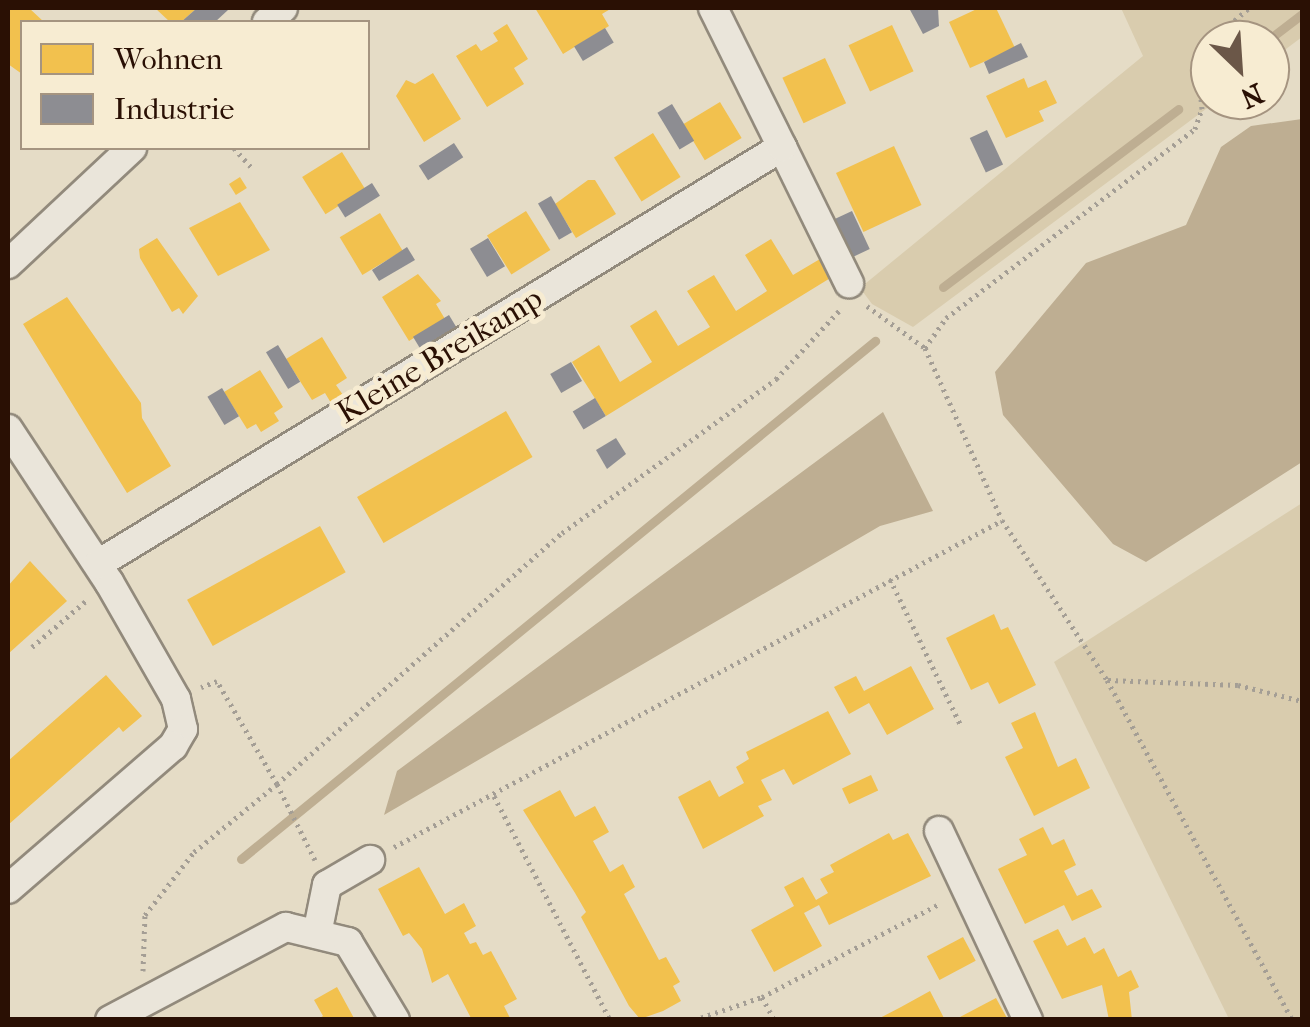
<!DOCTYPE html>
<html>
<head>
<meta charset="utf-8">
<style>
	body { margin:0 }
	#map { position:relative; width:1310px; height:1027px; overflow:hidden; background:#e5dcc6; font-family:"IM FELL French Canon",serif }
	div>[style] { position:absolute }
	.green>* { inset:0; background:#d9ccae }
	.water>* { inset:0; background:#beae92 }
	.homes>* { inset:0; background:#f2c14e; transform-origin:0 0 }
	.industry>* { inset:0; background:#8d8d92; transform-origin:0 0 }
	.stream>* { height:9px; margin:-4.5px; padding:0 4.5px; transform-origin:4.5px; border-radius:4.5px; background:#beae92 }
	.path>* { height:5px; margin-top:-2.5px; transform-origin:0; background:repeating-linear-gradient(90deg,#a49e95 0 2.5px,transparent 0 7.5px) }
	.roads { filter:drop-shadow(2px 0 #928a7c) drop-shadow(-2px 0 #928a7c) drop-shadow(0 2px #928a7c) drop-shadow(0 -2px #928a7c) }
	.minor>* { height:28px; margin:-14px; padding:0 14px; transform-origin:14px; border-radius:14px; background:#eae5da }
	span { translate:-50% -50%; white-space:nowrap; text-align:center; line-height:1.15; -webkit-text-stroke:10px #f7ecd2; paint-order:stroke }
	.street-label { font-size:32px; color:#2a1004 }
	.frame { position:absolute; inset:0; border:10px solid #2a1004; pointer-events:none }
	.legend { position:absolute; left:20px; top:20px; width:350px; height:130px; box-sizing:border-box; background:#f7ecd2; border:2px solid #a59480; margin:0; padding:12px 18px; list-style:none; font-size:30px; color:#2a1004 }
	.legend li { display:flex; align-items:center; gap:20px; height:50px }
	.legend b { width:50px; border:2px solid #a59480 }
	.north { position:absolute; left:1190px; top:20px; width:100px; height:100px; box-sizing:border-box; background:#f7ecd2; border:2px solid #a59480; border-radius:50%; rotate:155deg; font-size:28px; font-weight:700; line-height:40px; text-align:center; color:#2a1004 }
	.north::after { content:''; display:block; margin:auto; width:35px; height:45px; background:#6b5748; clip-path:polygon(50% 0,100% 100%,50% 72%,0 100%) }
</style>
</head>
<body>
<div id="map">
	<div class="green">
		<div style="clip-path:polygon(1121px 8px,1302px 8px,1302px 37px,1270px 61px,1270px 40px,1210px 40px,1210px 100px,1218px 100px,913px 327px,872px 304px,860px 288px,1143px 56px)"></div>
		<div style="clip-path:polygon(1302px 503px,1302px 1019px,1229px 1019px,1054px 662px)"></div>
	</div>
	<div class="water">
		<div style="clip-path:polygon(1302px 119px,1302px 462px,1146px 562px,1113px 544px,1003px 415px,995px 372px,1086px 263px,1186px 225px,1221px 147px,1251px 126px)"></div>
		<div style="clip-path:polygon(883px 412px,933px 511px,880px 526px,384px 815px,397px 771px)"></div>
	</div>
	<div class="homes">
		<div style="clip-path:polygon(8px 8px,29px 8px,44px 22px,22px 22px,22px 74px,8px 64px)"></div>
		<div style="clip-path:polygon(155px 8px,197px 8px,181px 22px,170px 22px)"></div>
		<div style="clip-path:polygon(535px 8px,612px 8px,602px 14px,609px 26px,563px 54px)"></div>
		<div style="clip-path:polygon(979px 8px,996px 8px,1015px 48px,970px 68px,949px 22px)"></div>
		<div style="clip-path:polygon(507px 24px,528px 59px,514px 68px,524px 84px,487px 107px,456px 56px,476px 44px,481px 51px,498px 41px,493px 33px)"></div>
		<div style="left:892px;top:25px;width:51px;height:48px;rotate:65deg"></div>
		<div style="left:825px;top:58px;width:50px;height:47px;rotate:65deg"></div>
		<div style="clip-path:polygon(433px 73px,461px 119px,424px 142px,396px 96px,406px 80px,415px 84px)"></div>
		<div style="clip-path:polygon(1024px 78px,1028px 88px,1046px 80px,1057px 103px,1039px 111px,1044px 121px,1006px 138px,986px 96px)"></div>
		<div style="left:720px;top:102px;width:42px;height:43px;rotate:59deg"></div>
		<div style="left:653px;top:133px;width:52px;height:46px;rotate:58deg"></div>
		<div style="left:894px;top:146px;width:65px;height:64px;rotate:65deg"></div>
		<div style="left:342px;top:152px;width:44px;height:47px;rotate:58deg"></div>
		<div style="left:240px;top:177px;width:13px;height:13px;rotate:58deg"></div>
		<div style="clip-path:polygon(588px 180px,595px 180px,616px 214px,576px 238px,555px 204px)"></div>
		<div style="clip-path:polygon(240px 202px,270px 250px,218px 276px,189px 228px)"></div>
		<div style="left:526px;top:211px;width:46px;height:46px;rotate:58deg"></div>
		<div style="left:380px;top:213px;width:44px;height:47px;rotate:59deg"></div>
		<div style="clip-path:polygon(157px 238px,198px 296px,183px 314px,179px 308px,172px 312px,140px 258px,139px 249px)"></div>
		<div style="clip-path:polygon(771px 239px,793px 275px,820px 259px,832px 277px,606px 416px,572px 362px,599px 345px,620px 382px,652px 362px,630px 326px,656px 310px,678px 346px,710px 327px,687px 291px,714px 275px,736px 311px,767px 291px,745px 255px)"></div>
		<div style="clip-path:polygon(418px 274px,441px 301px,436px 304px,445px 319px,409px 341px,382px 297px)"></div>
		<div style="clip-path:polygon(67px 297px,141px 403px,142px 418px,171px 466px,127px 493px,23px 324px)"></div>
		<div style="clip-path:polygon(322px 337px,347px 378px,336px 385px,343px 395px,331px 403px,325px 393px,312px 400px,286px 359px)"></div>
		<div style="clip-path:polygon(260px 370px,283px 407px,274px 413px,279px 421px,261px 432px,256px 424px,247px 429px,224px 392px)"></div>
		<div style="left:506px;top:411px;width:53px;height:172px;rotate:60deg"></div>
		<div style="left:320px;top:526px;width:53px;height:152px;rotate:61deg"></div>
		<div style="clip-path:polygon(30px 561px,67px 601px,8px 654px,8px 586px)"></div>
		<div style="clip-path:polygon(994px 614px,1001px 630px,1008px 627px,1036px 685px,999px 704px,988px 682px,971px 690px,946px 638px)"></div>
		<div style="clip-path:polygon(911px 666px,934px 709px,887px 735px,869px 703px,849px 714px,834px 687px,856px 676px,864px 691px)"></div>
		<div style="clip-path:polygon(106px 675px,142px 716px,123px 732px,119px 727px,8px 825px,8px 761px)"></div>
		<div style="clip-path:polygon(828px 711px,851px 754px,793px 785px,784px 769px,761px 780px,772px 800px,758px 806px,764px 816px,703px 849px,678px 797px,710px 780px,719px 797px,744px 783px,736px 767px,749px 759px,746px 752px)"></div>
		<div style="clip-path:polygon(1035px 712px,1058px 767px,1076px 758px,1090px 788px,1034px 816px,1005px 757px,1023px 748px,1011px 723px)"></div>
		<div style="left:871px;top:775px;width:17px;height:32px;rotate:65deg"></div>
		<div style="clip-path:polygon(560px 790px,575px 817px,595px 806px,609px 832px,593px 841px,610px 872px,623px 864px,635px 887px,624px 894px,659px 960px,666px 957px,680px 982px,673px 986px,681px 1001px,663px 1011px,640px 1019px,629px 1006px,581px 917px,586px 912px,575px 893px,523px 810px)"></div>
		<div style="clip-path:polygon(1043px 827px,1052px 845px,1064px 839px,1076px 865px,1064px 871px,1077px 896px,1092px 889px,1102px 907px,1072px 921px,1064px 905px,1025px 924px,998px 869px,1027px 855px,1019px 839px)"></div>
		<div style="clip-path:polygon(889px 833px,893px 840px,908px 833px,931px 876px,829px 925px,819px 905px,804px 913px,822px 946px,774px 972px,751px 930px,794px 906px,784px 887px,803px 877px,816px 900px,828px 893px,820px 879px,834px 872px,830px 865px)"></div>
		<div style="clip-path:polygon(419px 867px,445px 914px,464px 903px,476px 926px,464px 933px,470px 944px,476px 942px,483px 955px,491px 951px,517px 999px,504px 1006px,511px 1020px,472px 1020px,448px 974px,432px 983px,422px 949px,409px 933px,403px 936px,378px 889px)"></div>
		<div style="clip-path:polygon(1058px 929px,1067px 946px,1085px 937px,1094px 954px,1104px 948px,1118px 977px,1131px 970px,1139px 987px,1129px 992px,1132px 1020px,1109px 1020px,1102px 985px,1062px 999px,1033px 941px)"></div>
		<div style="left:963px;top:937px;width:27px;height:41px;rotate:62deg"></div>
		<div style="clip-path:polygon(337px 987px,355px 1020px,317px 1020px,323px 1016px,314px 1000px)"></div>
		<div style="clip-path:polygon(930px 991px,945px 1020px,876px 1020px,901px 1007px)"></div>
		<div style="clip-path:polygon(996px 998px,1008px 1020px,961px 1020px,960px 1017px)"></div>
	</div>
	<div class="industry">
		<div style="clip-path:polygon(197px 8px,226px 8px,228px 10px,215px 22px,181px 22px)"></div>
		<div style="clip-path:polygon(909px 8px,938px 8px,939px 26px,923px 34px)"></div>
		<div style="left:605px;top:28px;width:17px;height:36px;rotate:59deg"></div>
		<div style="clip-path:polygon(1021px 43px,1028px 57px,989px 74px,984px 62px)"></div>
		<div style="left:672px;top:104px;width:43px;height:17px;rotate:59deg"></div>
		<div style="left:987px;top:130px;width:38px;height:19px;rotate:65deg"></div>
		<div style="left:454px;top:143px;width:17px;height:42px;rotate:57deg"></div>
		<div style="left:372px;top:183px;width:15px;height:41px;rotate:58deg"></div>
		<div style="left:551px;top:196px;width:42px;height:15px;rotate:60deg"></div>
		<div style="left:852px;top:211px;width:42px;height:25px;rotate:65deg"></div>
		<div style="left:488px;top:238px;width:33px;height:21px;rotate:59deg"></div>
		<div style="clip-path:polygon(407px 247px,415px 260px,379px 281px,372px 270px)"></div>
		<div style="left:449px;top:315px;width:17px;height:42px;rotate:59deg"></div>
		<div style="left:278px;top:345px;width:43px;height:14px;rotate:59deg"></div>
		<div style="left:571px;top:362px;width:22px;height:24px;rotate:60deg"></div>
		<div style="left:222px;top:388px;width:33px;height:17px;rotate:59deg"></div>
		<div style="left:595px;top:398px;width:21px;height:26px;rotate:59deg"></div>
		<div style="clip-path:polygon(616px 438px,626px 454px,607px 469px,596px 450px)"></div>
	</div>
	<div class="stream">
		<div style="left:1268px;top:40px;width:43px;rotate:-37.4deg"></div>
		<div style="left:943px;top:287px;width:295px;rotate:-37.1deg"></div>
		<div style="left:241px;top:859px;width:819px;rotate:-39.25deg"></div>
	</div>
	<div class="path">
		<div style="left:1212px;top:40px;width:49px;rotate:-40.9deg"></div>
		<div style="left:234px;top:148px;width:27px;rotate:48deg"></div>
		<div style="left:867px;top:306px;width:72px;rotate:35.9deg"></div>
		<div style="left:925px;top:348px;width:188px;rotate:65.9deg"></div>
		<div style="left:1002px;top:520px;width:191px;rotate:56.7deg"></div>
		<div style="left:1107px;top:680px;width:387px;rotate:61.4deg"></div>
		<div style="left:925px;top:348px;width:37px;rotate:-55deg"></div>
		<div style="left:946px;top:318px;width:313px;rotate:-37.2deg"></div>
		<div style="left:1195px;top:129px;width:21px;rotate:-71deg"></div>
		<div style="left:1202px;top:109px;width:49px;rotate:-95.8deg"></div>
		<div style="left:1197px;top:60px;width:22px;rotate:-54deg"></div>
		<div style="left:890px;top:579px;width:161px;rotate:64.2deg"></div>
		<div style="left:32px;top:647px;width:72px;rotate:-40.5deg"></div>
		<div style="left:1108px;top:680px;width:130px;rotate:2.2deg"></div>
		<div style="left:1238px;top:685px;width:66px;rotate:14deg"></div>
		<div style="left:494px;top:796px;width:252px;rotate:62.6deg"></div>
		<div style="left:394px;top:847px;width:689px;rotate:-28.24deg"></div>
		<div style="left:315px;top:860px;width:85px;rotate:-116.6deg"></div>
		<div style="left:277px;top:784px;width:380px;rotate:-41.4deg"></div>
		<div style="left:562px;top:533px;width:264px;rotate:-35.7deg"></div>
		<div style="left:776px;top:379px;width:94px;rotate:-47.2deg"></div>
		<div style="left:143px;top:971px;width:56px;rotate:-88deg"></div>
		<div style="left:145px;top:915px;width:80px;rotate:-52.1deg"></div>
		<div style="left:194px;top:852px;width:107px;rotate:-39.3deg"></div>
		<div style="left:277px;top:784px;width:119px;rotate:-120.2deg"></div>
		<div style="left:217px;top:681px;width:17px;rotate:159deg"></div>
		<div style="left:762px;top:997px;width:202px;rotate:-27.7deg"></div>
		<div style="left:694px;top:1020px;width:72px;rotate:-18.7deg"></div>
		<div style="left:762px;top:997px;width:26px;rotate:62deg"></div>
	</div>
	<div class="roads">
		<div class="minor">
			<div style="left:267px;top:22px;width:21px;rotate:-41deg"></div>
			<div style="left:782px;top:147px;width:152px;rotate:63.8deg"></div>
			<div style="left:8px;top:264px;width:170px;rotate:-43.1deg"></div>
			<div style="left:8px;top:429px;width:183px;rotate:56.6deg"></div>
			<div style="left:109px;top:582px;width:135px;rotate:60.2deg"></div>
			<div style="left:176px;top:699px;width:31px;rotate:77deg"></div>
			<div style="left:183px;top:729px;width:20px;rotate:120deg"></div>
			<div style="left:173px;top:746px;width:218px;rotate:139.1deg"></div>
			<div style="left:98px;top:564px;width:801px;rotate:-31.37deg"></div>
			<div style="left:782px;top:147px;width:155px;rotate:-116.4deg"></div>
			<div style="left:939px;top:831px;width:209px;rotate:64.8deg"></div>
			<div style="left:317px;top:934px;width:50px;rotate:-78.5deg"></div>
			<div style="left:327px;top:885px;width:50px;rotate:-30.2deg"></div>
			<div style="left:110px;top:1020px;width:199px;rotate:-27.9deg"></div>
			<div style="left:286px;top:927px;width:64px;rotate:13.6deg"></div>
			<div style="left:348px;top:942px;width:91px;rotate:58.9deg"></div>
		</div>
	</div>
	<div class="street-label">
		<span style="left:440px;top:356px;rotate:-31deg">Kleine Breikamp</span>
	</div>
	<div class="frame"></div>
	<ul class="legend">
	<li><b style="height:28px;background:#f2c14e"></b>Wohnen</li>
	<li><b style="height:28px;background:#8d8d92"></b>Industrie</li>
	</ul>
	<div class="north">N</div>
</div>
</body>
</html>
